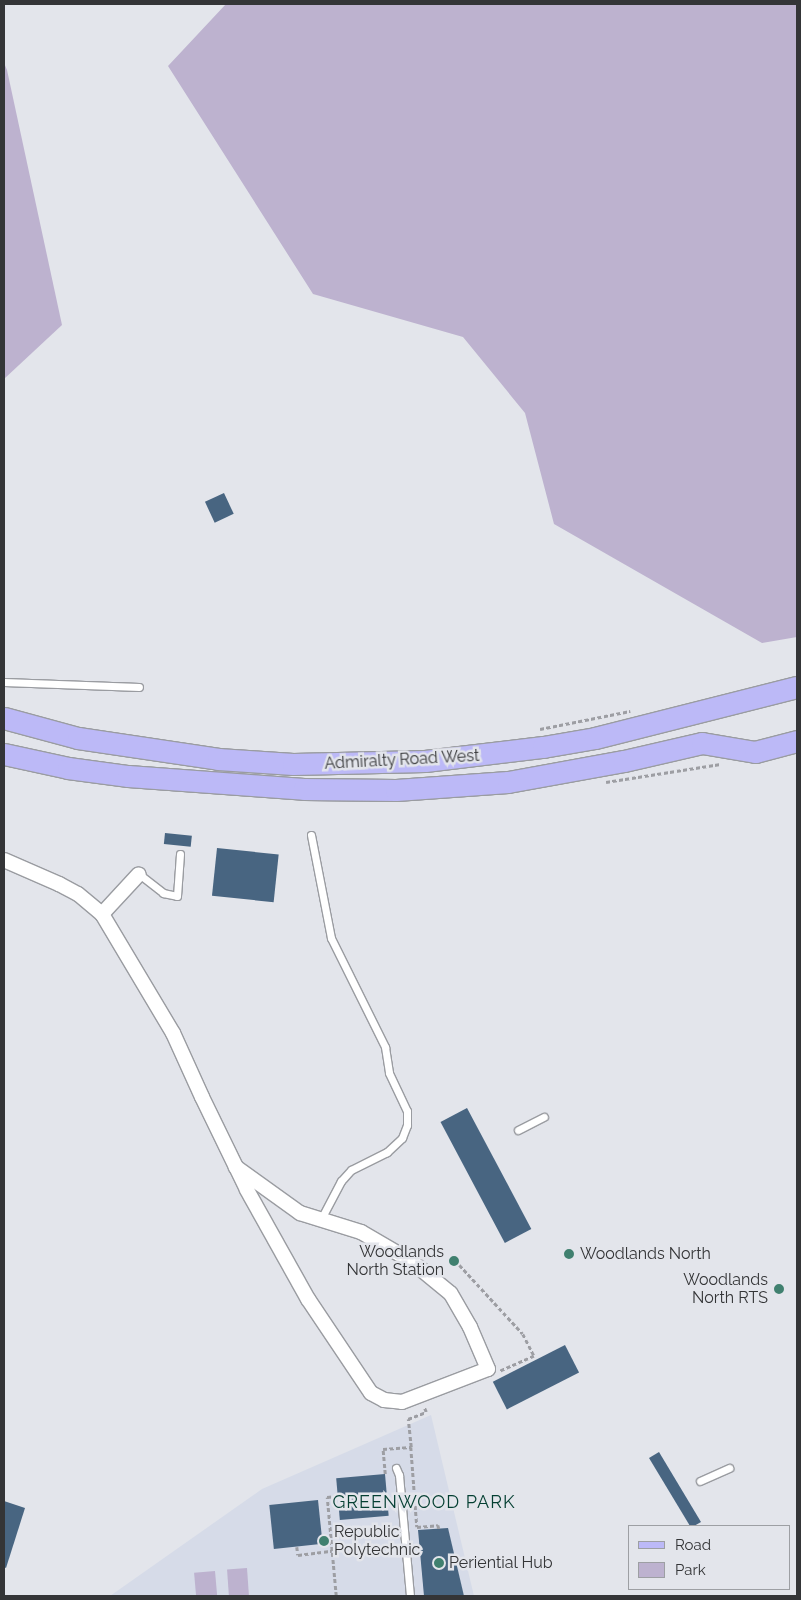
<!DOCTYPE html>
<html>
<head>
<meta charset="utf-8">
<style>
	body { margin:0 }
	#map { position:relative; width:801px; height:1600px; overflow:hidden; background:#e3e5eb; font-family:Raleway,sans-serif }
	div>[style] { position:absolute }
	.built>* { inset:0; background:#d6dbe8 }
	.green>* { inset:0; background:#bdb2cf; transform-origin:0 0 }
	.building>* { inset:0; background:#486581; transform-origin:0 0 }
	.path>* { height:2.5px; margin-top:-1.25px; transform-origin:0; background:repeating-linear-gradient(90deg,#9d9ea3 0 4px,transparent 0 6.5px) }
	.roads { filter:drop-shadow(1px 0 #9a9ca1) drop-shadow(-1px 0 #9a9ca1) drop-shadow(0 1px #9a9ca1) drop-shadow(0 -1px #9a9ca1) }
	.service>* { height:7px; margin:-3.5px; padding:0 3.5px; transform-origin:3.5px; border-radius:3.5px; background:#fff }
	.minor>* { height:14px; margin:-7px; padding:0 7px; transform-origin:7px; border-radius:7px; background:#fff }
	.primary>* { height:21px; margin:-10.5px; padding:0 10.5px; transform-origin:10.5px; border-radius:10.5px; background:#bcb9f7 }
	.dots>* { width:14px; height:14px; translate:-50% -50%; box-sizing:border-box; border:2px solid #e3e5eb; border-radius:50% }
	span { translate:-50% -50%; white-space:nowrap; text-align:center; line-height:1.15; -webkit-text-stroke:5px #e3e5eb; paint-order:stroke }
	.street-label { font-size:16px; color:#343537 }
	.poi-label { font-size:16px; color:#343537 }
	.right { translate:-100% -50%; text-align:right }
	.left { translate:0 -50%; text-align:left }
	.neighbourhood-label { font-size:18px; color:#043f32; letter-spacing:1px }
	.frame { position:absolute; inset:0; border:5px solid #343537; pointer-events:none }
	.legend { position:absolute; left:628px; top:1525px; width:162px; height:65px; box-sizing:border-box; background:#e3e5eb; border:1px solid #9d9fa3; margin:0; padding:6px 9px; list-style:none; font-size:15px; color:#343537 }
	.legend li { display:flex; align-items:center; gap:10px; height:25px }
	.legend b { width:25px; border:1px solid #9d9fa3 }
</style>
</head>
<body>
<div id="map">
	<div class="built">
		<div style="clip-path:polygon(431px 1415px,474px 1596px,110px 1596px,262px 1489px)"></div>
	</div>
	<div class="green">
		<div style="clip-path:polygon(226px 4px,797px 4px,797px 637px,762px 643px,554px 524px,525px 413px,463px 337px,313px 294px,168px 66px)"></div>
		<div style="clip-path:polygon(4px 63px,7px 70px,62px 325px,4px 379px)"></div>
		<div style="left:247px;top:1568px;width:28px;height:20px;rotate:86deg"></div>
		<div style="left:215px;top:1571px;width:25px;height:21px;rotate:85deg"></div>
	</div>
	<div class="building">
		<div style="left:224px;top:493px;width:23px;height:21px;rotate:65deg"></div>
		<div style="left:165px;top:833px;width:27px;height:11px;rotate:6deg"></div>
		<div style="left:217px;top:848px;width:62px;height:48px;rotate:6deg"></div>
		<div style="left:467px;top:1108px;width:137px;height:30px;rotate:62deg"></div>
		<div style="left:565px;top:1345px;width:31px;height:81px;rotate:63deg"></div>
		<div style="clip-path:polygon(659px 1452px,701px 1522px,694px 1526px,690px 1526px,649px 1458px)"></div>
		<div style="left:385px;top:1474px;width:42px;height:49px;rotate:85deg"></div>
		<div style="left:318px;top:1500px;width:44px;height:49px;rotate:84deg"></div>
		<div style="clip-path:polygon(4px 1501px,25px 1508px,6px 1568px,4px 1567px)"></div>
		<div style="clip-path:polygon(448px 1528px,464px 1596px,424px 1596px,418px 1530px)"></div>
	</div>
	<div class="path">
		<div style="left:540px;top:729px;width:92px;rotate:-11.3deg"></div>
		<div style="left:606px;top:782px;width:116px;rotate:-8.9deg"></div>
		<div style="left:455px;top:1260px;width:100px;rotate:47.4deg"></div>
		<div style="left:523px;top:1334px;width:25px;rotate:63deg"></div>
		<div style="left:534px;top:1356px;width:37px;rotate:156deg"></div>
		<div style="left:411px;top:1447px;width:80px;rotate:85.7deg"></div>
		<div style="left:417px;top:1527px;width:21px;rotate:-5deg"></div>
		<div style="left:438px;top:1525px;width:4px;rotate:76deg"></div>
		<div style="left:385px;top:1474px;width:25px;rotate:-95deg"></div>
		<div style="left:383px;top:1449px;width:28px;rotate:-4deg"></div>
		<div style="left:411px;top:1447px;width:28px;rotate:-96deg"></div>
		<div style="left:408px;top:1419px;width:19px;rotate:-21deg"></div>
		<div style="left:426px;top:1412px;width:5px;rotate:-112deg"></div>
		<div style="left:297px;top:1547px;width:8px;rotate:83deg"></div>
		<div style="left:298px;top:1555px;width:34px;rotate:-7deg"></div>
		<div style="left:336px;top:1596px;width:99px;rotate:-95.2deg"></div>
		<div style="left:327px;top:1497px;width:10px;rotate:-6deg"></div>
	</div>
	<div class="roads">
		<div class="service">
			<div style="left:4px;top:682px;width:135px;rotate:2.1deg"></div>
			<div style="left:311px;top:835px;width:105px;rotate:79deg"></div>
			<div style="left:331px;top:938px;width:122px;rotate:63.6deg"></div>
			<div style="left:385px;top:1047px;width:26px;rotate:81deg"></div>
			<div style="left:389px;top:1073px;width:42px;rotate:64.7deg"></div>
			<div style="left:407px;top:1111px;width:14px;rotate:90deg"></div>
			<div style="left:407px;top:1125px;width:14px;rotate:111deg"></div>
			<div style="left:402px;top:1138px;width:21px;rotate:137deg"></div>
			<div style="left:387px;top:1152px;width:40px;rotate:153.4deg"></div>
			<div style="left:351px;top:1170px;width:15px;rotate:132deg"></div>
			<div style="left:341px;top:1181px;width:43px;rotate:117.8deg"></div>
			<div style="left:139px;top:874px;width:31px;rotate:38deg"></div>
			<div style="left:163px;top:893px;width:14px;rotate:12deg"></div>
			<div style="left:177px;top:896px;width:42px;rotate:-85.9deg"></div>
			<div style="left:518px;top:1130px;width:29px;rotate:-27deg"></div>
			<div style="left:396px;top:1468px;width:8px;rotate:67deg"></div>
			<div style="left:399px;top:1475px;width:121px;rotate:84.8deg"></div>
			<div style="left:700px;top:1481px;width:32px;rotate:-24deg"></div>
		</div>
		<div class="minor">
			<div style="left:4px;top:860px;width:60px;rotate:23.6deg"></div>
			<div style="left:59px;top:884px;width:21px;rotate:28deg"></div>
			<div style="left:78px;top:894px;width:31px;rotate:40deg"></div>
			<div style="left:102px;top:914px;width:139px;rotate:59.2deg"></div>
			<div style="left:173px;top:1033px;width:70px;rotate:65.6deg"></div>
			<div style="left:202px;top:1097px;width:78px;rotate:64.1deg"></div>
			<div style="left:236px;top:1167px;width:25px;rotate:64deg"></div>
			<div style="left:247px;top:1190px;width:125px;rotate:60.8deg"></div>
			<div style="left:308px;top:1299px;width:113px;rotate:56.2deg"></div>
			<div style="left:371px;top:1393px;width:15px;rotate:28deg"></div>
			<div style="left:384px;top:1400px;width:18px;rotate:6deg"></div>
			<div style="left:402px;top:1402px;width:92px;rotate:-21deg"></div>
			<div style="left:488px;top:1369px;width:46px;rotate:-113.2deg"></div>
			<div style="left:470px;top:1327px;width:39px;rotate:-120deg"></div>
			<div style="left:450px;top:1293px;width:50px;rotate:-140.6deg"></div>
			<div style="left:411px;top:1261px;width:58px;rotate:-149.9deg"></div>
			<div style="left:361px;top:1232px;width:64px;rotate:-162.7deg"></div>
			<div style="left:300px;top:1213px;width:79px;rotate:-144.3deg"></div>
			<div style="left:102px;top:914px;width:54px;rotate:-47.2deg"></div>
		</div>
		<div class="primary">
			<div style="left:4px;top:718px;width:77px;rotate:15.1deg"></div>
			<div style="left:78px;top:738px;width:142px;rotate:8.5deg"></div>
			<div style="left:218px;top:759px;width:75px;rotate:3.8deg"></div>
			<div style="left:293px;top:764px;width:132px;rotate:-1.3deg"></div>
			<div style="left:425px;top:761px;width:119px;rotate:-6.8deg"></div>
			<div style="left:543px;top:747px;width:53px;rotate:-9.8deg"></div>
			<div style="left:595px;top:738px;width:208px;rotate:-14.2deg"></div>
			<div style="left:4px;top:754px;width:66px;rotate:12.3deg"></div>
			<div style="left:68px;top:768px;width:61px;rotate:7.6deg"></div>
			<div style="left:128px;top:776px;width:176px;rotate:4.2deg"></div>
			<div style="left:304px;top:789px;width:92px;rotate:0.6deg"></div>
			<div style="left:396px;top:790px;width:112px;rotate:-4.1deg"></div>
			<div style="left:508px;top:782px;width:118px;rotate:-10.3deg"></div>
			<div style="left:624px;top:761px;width:80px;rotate:-13deg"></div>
			<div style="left:702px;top:743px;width:54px;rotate:9.6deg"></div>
			<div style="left:755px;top:752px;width:43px;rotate:-14.7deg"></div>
		</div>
	</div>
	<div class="dots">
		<div style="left:569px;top:1254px;background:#40806f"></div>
		<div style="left:454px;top:1261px;background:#40806f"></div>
		<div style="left:779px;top:1289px;background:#40806f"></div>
		<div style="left:324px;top:1541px;background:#40806f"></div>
		<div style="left:439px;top:1563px;background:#40806f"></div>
	</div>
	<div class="street-label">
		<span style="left:402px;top:760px;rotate:-3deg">Admiralty Road West</span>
	</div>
	<div class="poi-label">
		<span class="right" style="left:444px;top:1261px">Woodlands<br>North Station</span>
		<span class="left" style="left:580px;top:1254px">Woodlands North</span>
		<span class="right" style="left:768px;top:1289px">Woodlands<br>North RTS</span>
		<span class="left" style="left:334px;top:1541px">Republic<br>Polytechnic</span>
		<span class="left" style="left:449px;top:1563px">Periential Hub</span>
	</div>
	<div class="neighbourhood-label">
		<span style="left:424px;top:1502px">GREENWOOD PARK</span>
	</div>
	<div class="frame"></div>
	<ul class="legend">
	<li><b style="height:6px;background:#bcb9f7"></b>Road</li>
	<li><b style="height:14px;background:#bdb2cf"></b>Park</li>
	</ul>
</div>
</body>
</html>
